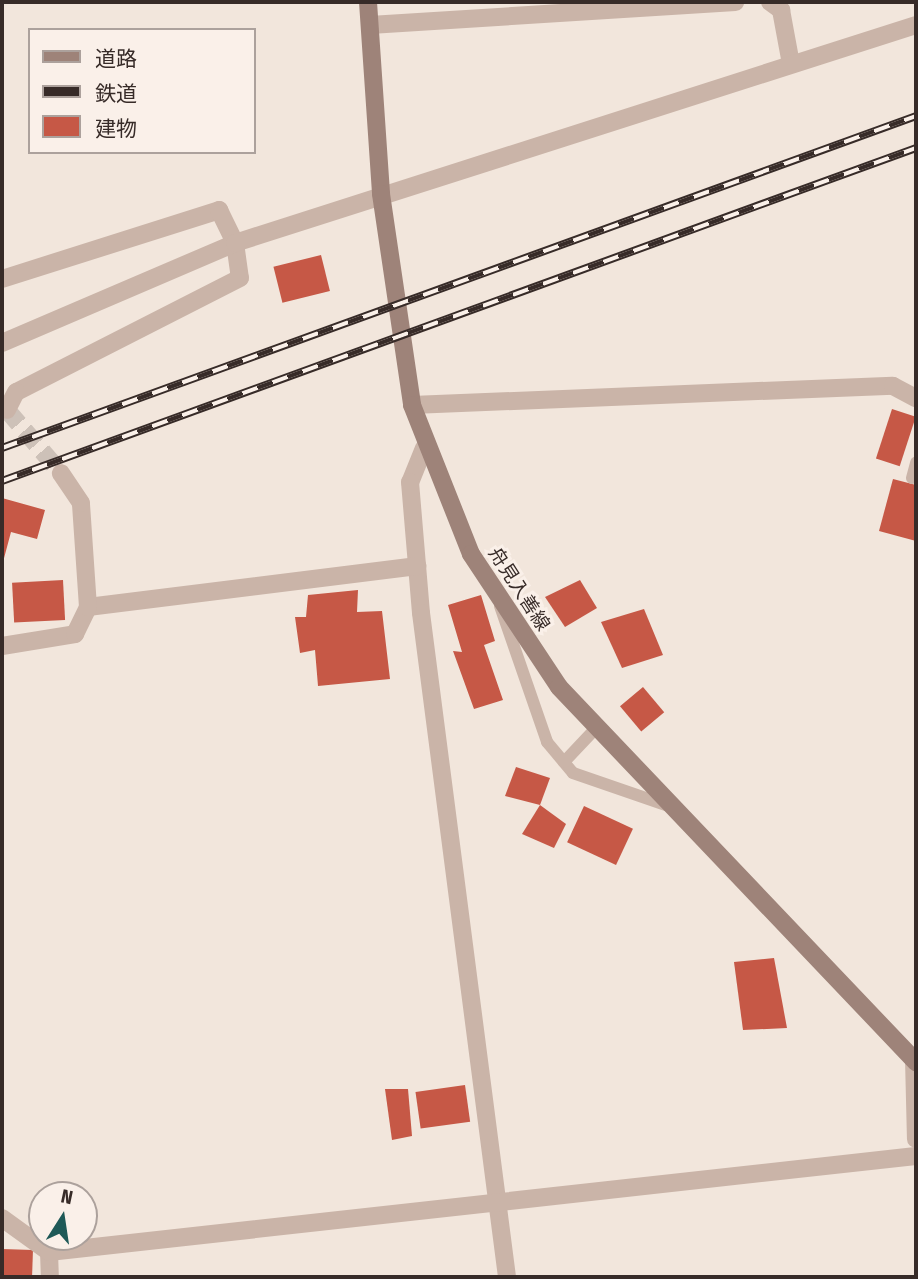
<!DOCTYPE html>
<html>
<head>
<meta charset="utf-8">
<style>
	body { margin:0 }
	#map { position:relative; width:918px; height:1279px; overflow:hidden; background:#f2e6dc; font-family:"Fira Sans Condensed","Noto Sans JP",sans-serif }
	div>[style] { position:absolute }
	.building>* { inset:0; background:#c65846; transform-origin:0 0 }
	.minor-tunnel>* { height:18px; margin-top:-9px; transform-origin:0; background:repeating-linear-gradient(90deg,#cdc1b8 0 18px,transparent 0 27px) }
	.service>* { height:12px; margin:-6px; padding:0 6px; transform-origin:6px; border-radius:6px; background:#cab4a8 }
	.minor>* { height:18px; margin:-9px; padding:0 9px; transform-origin:9px; border-radius:9px; background:#cab4a8 }
	.tertiary>* { height:18px; margin:-9px; padding:0 9px; transform-origin:9px; border-radius:9px; background:#cab4a8 }
	.secondary>* { height:18px; margin:-9px; padding:0 9px; transform-origin:9px; border-radius:9px; background:#9e8379 }
	.rail>* { height:8px; margin-top:-4px; transform-origin:0; background:repeating-linear-gradient(90deg,#faf0e9 0 16px,#372b28 0 32px); box-sizing:border-box; border-block:2px solid #372b28 }
	span { translate:-50% -50%; white-space:nowrap; text-align:center; line-height:1.15; -webkit-text-stroke:6px #faf0e9; paint-order:stroke }
	.street-label { font-size:19px; color:#372b28 }
	.frame { position:absolute; inset:0; border:4px solid #372b28; pointer-events:none }
	.legend { position:absolute; left:28px; top:28px; width:228px; height:126px; box-sizing:border-box; background:#faf0e9; border:2px solid #aca19c; margin:0; padding:9px 12px; list-style:none; font-size:21px; color:#372b28 }
	.legend li { display:flex; align-items:center; gap:14px; height:35px }
	.legend b { width:35px; border:2px solid #aca19c }
	.north { position:absolute; left:28px; top:1181px; width:70px; height:70px; box-sizing:border-box; background:#faf0e9; border:2px solid #aca19c; border-radius:50%; rotate:12deg; font-size:19px; font-weight:700; line-height:28px; text-align:center; color:#372b28 }
	.north::after { content:''; display:block; margin:auto; width:24px; height:32px; background:#1e5957; clip-path:polygon(50% 0,100% 100%,50% 72%,0 100%) }
</style>
</head>
<body>
<div id="map">
	<div class="building">
		<div style="left:321px;top:255px;width:37px;height:49px;rotate:76deg"></div>
		<div style="left:892px;top:409px;width:25px;height:52px;rotate:18deg"></div>
		<div style="clip-path:polygon(893px 479px,916px 485px,916px 541px,879px 531px)"></div>
		<div style="clip-path:polygon(2px 498px,45px 510px,37px 539px,11px 532px,3px 562px)"></div>
		<div style="left:63px;top:580px;width:40px;height:51px;rotate:87deg"></div>
		<div style="clip-path:polygon(580px 580px,597px 608px,565px 627px,545px 597px)"></div>
		<div style="clip-path:polygon(358px 590px,357px 612px,382px 611px,390px 679px,318px 686px,315px 650px,300px 653px,295px 617px,306px 617px,308px 595px)"></div>
		<div style="clip-path:polygon(481px 595px,495px 641px,484px 645px,503px 700px,474px 709px,453px 651px,462px 652px,448px 605px)"></div>
		<div style="clip-path:polygon(644px 609px,663px 655px,622px 668px,601px 622px)"></div>
		<div style="left:643px;top:687px;width:33px;height:30px;rotate:50deg"></div>
		<div style="clip-path:polygon(516px 767px,550px 778px,540px 805px,505px 796px)"></div>
		<div style="clip-path:polygon(540px 805px,566px 824px,554px 848px,522px 834px)"></div>
		<div style="left:584px;top:806px;width:54px;height:40px;rotate:25deg"></div>
		<div style="clip-path:polygon(774px 958px,787px 1028px,743px 1030px,734px 962px)"></div>
		<div style="left:465px;top:1085px;width:37px;height:50px;rotate:82deg"></div>
		<div style="clip-path:polygon(385px 1089px,408px 1089px,412px 1136px,392px 1140px)"></div>
		<div style="left:2px;top:1249px;width:31px;height:28px;rotate:2deg"></div>
	</div>
	<div class="minor-tunnel">
		<div style="left:7px;top:410px;width:83px;rotate:49.4deg"></div>
	</div>
	<div class="service">
		<div style="left:912px;top:478px;width:16px;rotate:-75deg"></div>
		<div style="left:500px;top:606px;width:144px;rotate:70.9deg"></div>
		<div style="left:547px;top:742px;width:40px;rotate:50deg"></div>
		<div style="left:573px;top:773px;width:102px;rotate:19deg"></div>
		<div style="left:564px;top:762px;width:48px;rotate:-46.7deg"></div>
	</div>
	<div class="minor">
		<div style="left:770px;top:2px;width:14px;rotate:36deg"></div>
		<div style="left:781px;top:10px;width:55px;rotate:79.5deg"></div>
		<div style="left:370px;top:25px;width:366px;rotate:-3.6deg"></div>
		<div style="left:2px;top:279px;width:228px;rotate:-17.6deg"></div>
		<div style="left:219px;top:210px;width:37px;rotate:64deg"></div>
		<div style="left:235px;top:243px;width:35px;rotate:82deg"></div>
		<div style="left:240px;top:278px;width:251px;rotate:153deg"></div>
		<div style="left:16px;top:392px;width:20px;rotate:117deg"></div>
		<div style="left:412px;top:405px;width:481px;rotate:-2.3deg"></div>
		<div style="left:893px;top:386px;width:26px;rotate:28deg"></div>
		<div style="left:424px;top:448px;width:37px;rotate:112deg"></div>
		<div style="left:410px;top:482px;width:131px;rotate:85.2deg"></div>
		<div style="left:421px;top:613px;width:670px;rotate:82.62deg"></div>
		<div style="left:88px;top:607px;width:332px;rotate:-7.1deg"></div>
		<div style="left:2px;top:646px;width:74px;rotate:-9.3deg"></div>
		<div style="left:75px;top:634px;width:30px;rotate:-64deg"></div>
		<div style="left:88px;top:607px;width:104px;rotate:-93.9deg"></div>
		<div style="left:81px;top:503px;width:36px;rotate:-124deg"></div>
		<div style="left:914px;top:1059px;width:80px;rotate:88.6deg"></div>
		<div style="left:2px;top:1218px;width:58px;rotate:35.9deg"></div>
		<div style="left:49px;top:1252px;width:25px;rotate:88deg"></div>
		<div style="left:49px;top:1252px;width:872px;rotate:-6.32deg"></div>
	</div>
	<div class="tertiary">
		<div style="left:2px;top:343px;width:254px;rotate:-23.2deg"></div>
		<div style="left:235px;top:243px;width:715px;rotate:-17.75deg"></div>
	</div>
	<div class="secondary">
		<div style="left:368px;top:2px;width:192px;rotate:86.1deg"></div>
		<div style="left:381px;top:194px;width:213px;rotate:81.6deg"></div>
		<div style="left:412px;top:405px;width:160px;rotate:68.4deg"></div>
		<div style="left:471px;top:554px;width:159px;rotate:56.5deg"></div>
		<div style="left:559px;top:687px;width:518px;rotate:46.41deg"></div>
	</div>
	<div class="rail">
		<div style="left:2px;top:448px;width:972px;rotate:-19.96deg"></div>
		<div style="left:2px;top:481px;width:973px;rotate:-20.02deg"></div>
	</div>
	<div class="street-label">
		<span style="left:519px;top:589px;rotate:57deg">舟見入善線</span>
	</div>
	<div class="frame"></div>
	<ul class="legend">
	<li><b style="height:9px;background:#9e8379"></b>道路</li>
	<li><b style="height:9px;background:#372b28"></b>鉄道</li>
	<li><b style="height:19px;background:#c65846"></b>建物</li>
	</ul>
	<div class="north">N</div>
</div>
</body>
</html>
